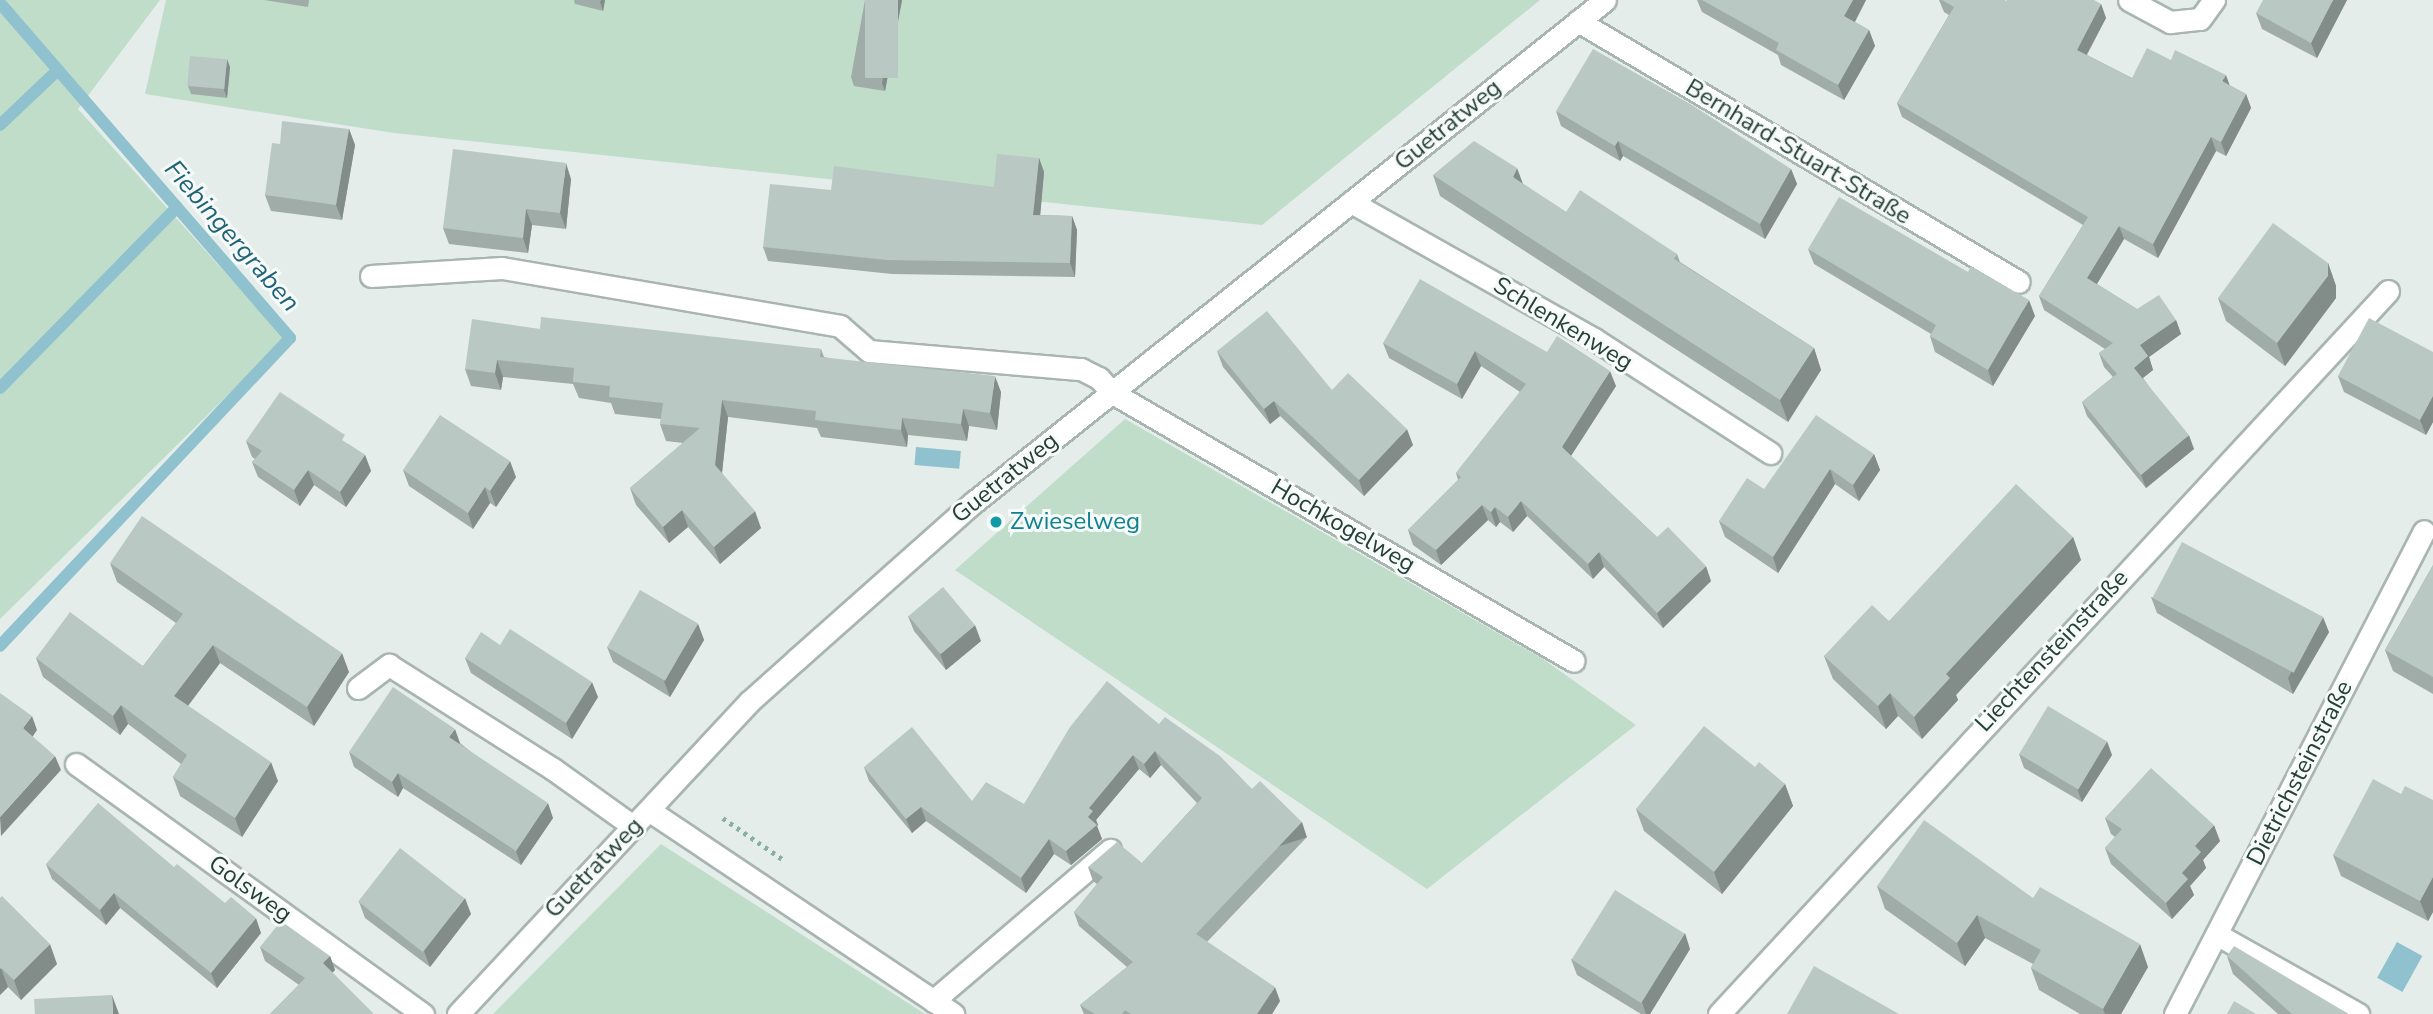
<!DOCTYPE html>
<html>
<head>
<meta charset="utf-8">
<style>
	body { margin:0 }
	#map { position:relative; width:2433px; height:1014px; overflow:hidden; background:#e5edea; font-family:"Nunito Sans",sans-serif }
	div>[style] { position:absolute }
	.green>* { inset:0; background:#bfddc9 }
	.water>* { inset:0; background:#90c1cf; transform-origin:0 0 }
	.stream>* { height:12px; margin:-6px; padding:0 6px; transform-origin:6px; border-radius:6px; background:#90c1cf }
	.path>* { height:4.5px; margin-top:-2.25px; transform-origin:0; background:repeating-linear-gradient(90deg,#87afa5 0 3.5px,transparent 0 8.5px) }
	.roads { filter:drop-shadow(2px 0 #a8b5b1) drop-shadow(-2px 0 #a8b5b1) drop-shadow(0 2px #a8b5b1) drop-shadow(0 -2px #a8b5b1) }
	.service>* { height:21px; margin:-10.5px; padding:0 10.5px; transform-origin:10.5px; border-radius:10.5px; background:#fff }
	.minor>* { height:21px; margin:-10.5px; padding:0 10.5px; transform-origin:10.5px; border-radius:10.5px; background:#fff }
	.wall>* { inset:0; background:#a0aca8 }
	.shaded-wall>* { inset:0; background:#828c88; transform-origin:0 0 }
	.building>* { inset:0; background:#bac8c3; transform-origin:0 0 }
	.dots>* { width:19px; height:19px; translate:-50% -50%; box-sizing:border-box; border:4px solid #f6faf8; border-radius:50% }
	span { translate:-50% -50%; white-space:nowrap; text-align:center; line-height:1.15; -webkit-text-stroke:6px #f6faf8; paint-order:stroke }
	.street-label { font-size:24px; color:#253f39 }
	.culture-label { font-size:24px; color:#0d838f }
	.left { translate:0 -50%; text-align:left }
	.water-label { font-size:26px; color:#216478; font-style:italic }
</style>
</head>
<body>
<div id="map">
	<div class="green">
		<div style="clip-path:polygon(0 0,160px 0,78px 109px,285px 339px,0 619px)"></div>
		<div style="clip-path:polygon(166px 0,1540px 0,1262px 225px,394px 133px,145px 94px)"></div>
		<div style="clip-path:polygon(1125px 419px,1543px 659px,1636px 725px,1427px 889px,955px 570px)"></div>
		<div style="clip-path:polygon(661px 844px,925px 1014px,493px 1014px)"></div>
	</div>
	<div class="water">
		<div style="left:916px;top:447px;width:45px;height:18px;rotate:5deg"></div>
		<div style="left:2397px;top:942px;width:29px;height:41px;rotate:29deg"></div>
	</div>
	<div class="stream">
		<div style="left:0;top:3px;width:443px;rotate:49.1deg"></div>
		<div style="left:290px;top:338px;width:423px;rotate:133.3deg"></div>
		<div style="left:0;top:125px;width:80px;rotate:-43.5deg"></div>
		<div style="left:0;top:388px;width:253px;rotate:-45.6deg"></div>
	</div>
	<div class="path">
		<div style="left:723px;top:818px;width:75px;rotate:34.7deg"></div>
	</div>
	<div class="roads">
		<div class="service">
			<div style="left:1578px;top:21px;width:512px;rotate:30.62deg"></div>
			<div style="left:371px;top:276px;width:131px;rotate:-3.5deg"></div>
			<div style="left:502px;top:268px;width:343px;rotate:9.7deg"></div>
			<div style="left:840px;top:326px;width:38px;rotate:41deg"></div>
			<div style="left:869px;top:351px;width:213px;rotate:4.9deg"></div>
			<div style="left:1081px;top:369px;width:20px;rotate:27deg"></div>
			<div style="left:1099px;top:378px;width:18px;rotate:49deg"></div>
			<div style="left:358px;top:688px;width:39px;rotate:-37deg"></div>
			<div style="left:389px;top:665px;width:194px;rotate:32.4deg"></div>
			<div style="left:553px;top:769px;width:100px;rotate:35.6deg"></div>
			<div style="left:76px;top:764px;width:428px;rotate:35.8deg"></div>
			<div style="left:2218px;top:935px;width:161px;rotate:29.4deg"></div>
			<div style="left:933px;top:1001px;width:233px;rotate:-40.5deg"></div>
		</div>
		<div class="minor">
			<div style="left:2129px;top:0;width:47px;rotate:28.2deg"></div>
			<div style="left:2170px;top:22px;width:30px;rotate:-6deg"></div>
			<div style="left:2200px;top:19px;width:24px;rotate:-54deg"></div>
			<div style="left:1351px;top:202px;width:279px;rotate:29.4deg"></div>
			<div style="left:1594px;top:339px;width:210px;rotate:32.9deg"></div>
			<div style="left:1111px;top:392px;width:535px;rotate:30.16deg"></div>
			<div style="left:650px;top:811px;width:365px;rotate:33.8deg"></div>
			<div style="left:458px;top:1014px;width:428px;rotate:-47deg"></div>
			<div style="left:750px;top:701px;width:63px;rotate:-41.8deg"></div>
			<div style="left:797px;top:659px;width:237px;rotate:-41.6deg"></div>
			<div style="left:974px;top:502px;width:806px;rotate:-38.5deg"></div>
			<div style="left:1719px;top:1014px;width:985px;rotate:-47.22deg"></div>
			<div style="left:2175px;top:1014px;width:543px;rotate:-62.73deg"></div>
		</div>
	</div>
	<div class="wall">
		<div style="clip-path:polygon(264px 0,309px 0,308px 7px)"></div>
		<div style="clip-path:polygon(574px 0,605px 0,603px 11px,575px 4px)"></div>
		<div style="clip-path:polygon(865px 0,902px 0,885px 91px,854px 86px,851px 77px)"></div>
		<div style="clip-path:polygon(1697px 0,1866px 0,1855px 22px,1869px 30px,1875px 46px,1844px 100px,1781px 65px,1778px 55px,1702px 12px)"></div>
		<div style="clip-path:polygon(1939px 0,2003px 0,2006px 1px,2101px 4px,2106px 18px,2087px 55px,2132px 78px,2171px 60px,2229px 85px,2246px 94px,2251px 108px,2226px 156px,2216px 151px,2158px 258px,2124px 239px,2097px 284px,2137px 309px,2176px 320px,2181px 334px,2149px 357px,2153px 370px,2143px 378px,2194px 449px,2146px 488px,2087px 416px,2082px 402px,2113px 377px,2104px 367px,2099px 353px,2105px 349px,2044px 310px,2039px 296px,2083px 225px,1902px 117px,1897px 103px,1949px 15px,1944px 12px)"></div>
		<div style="clip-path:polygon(2347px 0,2317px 58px,2262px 29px,2256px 13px)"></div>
		<div style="clip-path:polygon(230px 67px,227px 98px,191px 94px,188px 86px)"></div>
		<div style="clip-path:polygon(1556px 111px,1791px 169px,1797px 184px,1765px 239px,1623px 156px,1620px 161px,1561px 126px)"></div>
		<div style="clip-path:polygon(349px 129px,355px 145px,342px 220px,271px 211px,265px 195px,280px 144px)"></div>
		<div style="clip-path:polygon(1039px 158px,1044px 172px,1040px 215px,1072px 216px,1077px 230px,1075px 277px,892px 274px,768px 261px,763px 247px,831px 190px,994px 187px)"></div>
		<div style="clip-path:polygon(1433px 175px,1523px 184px,1566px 212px,1677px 254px,1680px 262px,1814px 348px,1821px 370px,1788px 422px,1440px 196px)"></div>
		<div style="clip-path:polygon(571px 179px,566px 229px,532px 225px,528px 253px,449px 244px,443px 228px)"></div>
		<div style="clip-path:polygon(1808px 249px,1968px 272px,2035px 316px,1993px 386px,1935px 352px,1930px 336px,1931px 334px,1814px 264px)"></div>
		<div style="clip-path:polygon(2328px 263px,2336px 286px,2336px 298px,2285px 366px,2226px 321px,2218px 298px)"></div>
		<div style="clip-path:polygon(540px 329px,821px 349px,824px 357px,1001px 392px,997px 430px,969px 426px,967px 441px,908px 435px,907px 447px,821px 437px,817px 428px,728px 417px,722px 473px,761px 528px,720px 564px,688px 527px,669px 543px,636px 505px,630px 488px,683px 443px,666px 441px,660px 424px,661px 419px,615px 414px,611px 403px,579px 398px,573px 384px,503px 377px,501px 390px,471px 386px,465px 369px)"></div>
		<div style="clip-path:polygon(1383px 343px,1547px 352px,1616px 386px,1571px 456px,1657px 537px,1711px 581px,1663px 628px,1604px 567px,1593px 579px,1527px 516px,1513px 532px,1500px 522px,1496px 527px,1488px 520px,1441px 565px,1413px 545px,1408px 530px,1458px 480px,1456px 473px,1520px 392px,1481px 366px,1462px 399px,1389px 358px)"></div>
		<div style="clip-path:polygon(1217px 351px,1332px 390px,1413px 445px,1364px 496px,1280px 416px,1270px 424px,1223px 367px)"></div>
		<div style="clip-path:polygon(2433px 352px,2433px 422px,2426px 435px,2344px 392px,2338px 376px)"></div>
		<div style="clip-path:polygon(246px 441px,348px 444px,365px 455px,371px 471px,346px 507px,314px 485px,300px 506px,258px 477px,252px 462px,255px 459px,252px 457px)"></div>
		<div style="clip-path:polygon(1874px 454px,1880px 470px,1859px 501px,1835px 484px,1778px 573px,1725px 537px,1719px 521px,1764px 489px)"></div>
		<div style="clip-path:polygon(403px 470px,516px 477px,496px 507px,490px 503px,473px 529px,409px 486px)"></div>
		<div style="clip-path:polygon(2073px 537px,2081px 560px,1956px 695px,1958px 700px,1922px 739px,1898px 716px,1886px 729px,1833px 679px,1824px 656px,1889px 621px)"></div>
		<div style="clip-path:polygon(110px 563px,349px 672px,314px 726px,220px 663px,188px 706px,278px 781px,242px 837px,180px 796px,173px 777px,181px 764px,128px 724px,120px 735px,43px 677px,36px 658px,143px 666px,176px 623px,117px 582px)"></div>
		<div style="clip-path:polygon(2433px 565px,2433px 694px,2393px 671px,2385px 650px)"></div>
		<div style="clip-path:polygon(2151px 597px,2329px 632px,2293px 694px,2157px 613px)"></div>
		<div style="clip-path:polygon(908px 616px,981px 641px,946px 670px,914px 631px)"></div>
		<div style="clip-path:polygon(698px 624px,704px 640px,670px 697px,613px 662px,607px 647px)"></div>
		<div style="clip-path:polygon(500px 645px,598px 697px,572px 739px,471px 673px,465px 658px)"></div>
		<div style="clip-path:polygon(1159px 724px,1252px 789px,1307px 837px,1207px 942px,1280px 1001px,1272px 1014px,1084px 1014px,1080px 1005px,1127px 967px,1079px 926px,1074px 912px,1097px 884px,1093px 881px,1088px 867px,1142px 863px,1197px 803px,1161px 765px,1150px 778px,1139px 769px,1096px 820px,1098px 825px,1097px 826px,1102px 839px,1071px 865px,1054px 854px,1026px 893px,926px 821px,912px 833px,869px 781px,864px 767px,972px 801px,1024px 804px)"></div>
		<div style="clip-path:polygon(460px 743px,553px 818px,521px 865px,403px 788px,398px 797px,354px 767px,349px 752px)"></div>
		<div style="clip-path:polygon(2019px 754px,2112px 755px,2082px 802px,2024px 768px)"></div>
		<div style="clip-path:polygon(1755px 767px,1785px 784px,1793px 806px,1722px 894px,1644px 831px,1636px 809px)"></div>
		<div style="clip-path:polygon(2433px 800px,2433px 912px,2428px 921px,2341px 876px,2333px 855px)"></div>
		<div style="clip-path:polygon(2105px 818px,2220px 841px,2203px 860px,2206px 868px,2190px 886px,2194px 895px,2172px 919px,2111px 864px,2105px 848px,2115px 837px,2111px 834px)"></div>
		<div style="clip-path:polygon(46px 864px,174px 867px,261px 933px,217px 988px,120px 908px,106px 925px,52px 879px)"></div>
		<div style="clip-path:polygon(1877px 886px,2033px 898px,2148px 967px,2121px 1014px,2080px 1014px,2039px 990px,2031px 968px,2033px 964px,1985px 938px,1965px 966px,1885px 909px)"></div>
		<div style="clip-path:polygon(0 898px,57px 964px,21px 1000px,8px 987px,0 995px)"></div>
		<div style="clip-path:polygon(359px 902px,471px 914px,430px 967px,365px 918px)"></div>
		<div style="clip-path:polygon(260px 947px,330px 956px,335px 970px,332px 973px,373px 1014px,270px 1014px,299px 985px,265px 961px)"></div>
		<div style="clip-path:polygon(1690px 949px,1650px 1014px,1641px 1014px,1577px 975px,1571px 959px)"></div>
		<div style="clip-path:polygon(2227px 956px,2347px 1013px,2348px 1014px,2278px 1014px,2233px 974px)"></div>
	</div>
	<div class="shaded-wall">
		<div style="clip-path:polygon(601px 0,605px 0,603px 11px,600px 2px)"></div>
		<div style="clip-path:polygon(898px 0,902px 0,885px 91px,882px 83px)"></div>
		<div style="clip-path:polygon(1853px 0,1866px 0,1850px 31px,1844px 16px)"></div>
		<div style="clip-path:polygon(2333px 0,2347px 0,2317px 58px,2311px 43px)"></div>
		<div style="clip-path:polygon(2101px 4px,2106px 18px,2082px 63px,2077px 50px)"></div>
		<div style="clip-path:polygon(1869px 30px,1875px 46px,1844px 100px,1838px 85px)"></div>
		<div style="clip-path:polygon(227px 59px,230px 67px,227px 98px,224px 90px)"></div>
		<div style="clip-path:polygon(2226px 75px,2231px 89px,2222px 81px)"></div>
		<div style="clip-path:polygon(2246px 94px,2251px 108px,2226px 156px,2221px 142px)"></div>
		<div style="clip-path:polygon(349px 129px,355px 145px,342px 220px,336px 205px)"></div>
		<div style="clip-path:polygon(2211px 137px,2216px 151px,2158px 258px,2153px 244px)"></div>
		<div style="clip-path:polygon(1618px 141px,1623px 156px,1620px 161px,1615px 146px)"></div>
		<div style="clip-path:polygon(1039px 158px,1044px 172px,1039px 229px,1033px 215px)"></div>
		<div style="clip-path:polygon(566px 163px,571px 179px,566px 229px,560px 213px)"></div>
		<div style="clip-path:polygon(1517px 168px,1525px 189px,1513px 177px)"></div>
		<div style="clip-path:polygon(1791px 169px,1797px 184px,1765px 239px,1760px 224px)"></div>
		<div style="clip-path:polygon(526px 209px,532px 225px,528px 253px,523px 238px)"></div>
		<div style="clip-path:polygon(1072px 216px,1077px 230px,1075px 277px,1070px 263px)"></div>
		<div style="clip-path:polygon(2119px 226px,2124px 239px,2092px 292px,2087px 278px)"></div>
		<div style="clip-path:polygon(2328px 263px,2336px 286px,2336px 298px,2285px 366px,2277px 343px)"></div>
		<div style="clip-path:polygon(2029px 300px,2035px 316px,1993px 386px,1988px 370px)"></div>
		<div style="clip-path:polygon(2176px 320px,2181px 334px,2149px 357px,2153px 370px,2139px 381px,2134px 368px,2140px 345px)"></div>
		<div style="clip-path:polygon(1814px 348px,1821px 370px,1788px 422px,1780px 400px)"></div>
		<div style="clip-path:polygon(1475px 351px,1481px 366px,1462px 399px,1457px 384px)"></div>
		<div style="clip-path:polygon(497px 360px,503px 377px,501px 390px,495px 373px)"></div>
		<div style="clip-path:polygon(1610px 371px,1616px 386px,1567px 462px,1562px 447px)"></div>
		<div style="clip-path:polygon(995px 376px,1001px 392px,997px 430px,990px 413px)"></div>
		<div style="clip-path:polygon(2433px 396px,2433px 422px,2426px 435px,2420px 420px)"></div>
		<div style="clip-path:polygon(722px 400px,728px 417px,721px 482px,715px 465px)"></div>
		<div style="clip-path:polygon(1274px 401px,1280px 416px,1270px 424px,1264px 409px)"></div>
		<div style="clip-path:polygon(963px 409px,969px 426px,967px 441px,961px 424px)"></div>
		<div style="clip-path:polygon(902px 418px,908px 435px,907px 447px,901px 430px)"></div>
		<div style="clip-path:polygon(1407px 429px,1413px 445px,1364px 496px,1359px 480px)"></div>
		<div style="clip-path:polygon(2189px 435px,2194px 449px,2146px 488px,2141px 475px)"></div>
		<div style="clip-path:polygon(1874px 454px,1880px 470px,1859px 501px,1853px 485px)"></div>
		<div style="clip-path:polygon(365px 455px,371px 471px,346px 507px,340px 492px)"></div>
		<div style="clip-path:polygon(510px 461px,516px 477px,496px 507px,490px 491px)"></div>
		<div style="clip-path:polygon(1830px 469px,1835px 484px,1778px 573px,1773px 557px)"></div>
		<div style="clip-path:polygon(308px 470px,314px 485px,300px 506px,294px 490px)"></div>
		<div style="clip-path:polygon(485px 487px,490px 503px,473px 529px,468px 513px)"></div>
		<div style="clip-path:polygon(1521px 501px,1527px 516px,1513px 532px,1508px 517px)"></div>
		<div style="clip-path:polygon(1482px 505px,1488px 520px,1441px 565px,1436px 550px)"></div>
		<div style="clip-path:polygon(1495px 507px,1500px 522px,1496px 527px,1491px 512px)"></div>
		<div style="clip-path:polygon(682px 510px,688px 527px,669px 543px,663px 527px)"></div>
		<div style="clip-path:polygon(755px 511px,761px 528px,720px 564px,714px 547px)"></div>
		<div style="clip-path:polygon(2073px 537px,2081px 560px,1956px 695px,1958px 700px,1922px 739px,1914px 717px,1946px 674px)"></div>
		<div style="clip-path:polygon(1599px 552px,1604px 567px,1593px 579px,1588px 564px)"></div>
		<div style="clip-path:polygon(1706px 566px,1711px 581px,1663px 628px,1657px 613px)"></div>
		<div style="clip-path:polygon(2323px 617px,2329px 632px,2293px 694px,2288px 678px)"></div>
		<div style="clip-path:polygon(698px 624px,704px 640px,670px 697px,664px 681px)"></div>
		<div style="clip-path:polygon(975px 625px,981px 641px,946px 670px,940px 654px)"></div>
		<div style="clip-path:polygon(213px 645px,220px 663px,181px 715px,174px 696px)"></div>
		<div style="clip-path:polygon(342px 653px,349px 672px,314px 726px,307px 707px)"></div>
		<div style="clip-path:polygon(592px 682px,598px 697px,572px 739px,566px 723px)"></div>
		<div style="clip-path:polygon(1890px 693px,1898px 716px,1886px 729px,1878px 706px)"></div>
		<div style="clip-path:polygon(121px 705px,128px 724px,120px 735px,113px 716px)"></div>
		<div style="clip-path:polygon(32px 716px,37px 730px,29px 742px,23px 728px)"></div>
		<div style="clip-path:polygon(455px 729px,460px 743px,454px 752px,449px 737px)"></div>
		<div style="clip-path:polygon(2107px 741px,2112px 755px,2082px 802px,2077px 788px)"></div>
		<div style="clip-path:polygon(1155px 751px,1161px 765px,1150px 778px,1144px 764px)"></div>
		<div style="clip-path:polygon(1133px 755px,1139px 769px,1096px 820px,1098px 825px,1097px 826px,1102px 839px,1071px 865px,1066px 851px,1089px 808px)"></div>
		<div style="clip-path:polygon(55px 756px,61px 770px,1px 836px,0 817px)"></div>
		<div style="clip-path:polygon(271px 762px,278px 781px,242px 837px,235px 818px)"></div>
		<div style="clip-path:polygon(398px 773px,403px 788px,398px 797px,392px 782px)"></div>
		<div style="clip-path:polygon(1785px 784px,1793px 806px,1722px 894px,1714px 872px)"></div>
		<div style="clip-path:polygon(548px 803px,553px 818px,521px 865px,516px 851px)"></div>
		<div style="clip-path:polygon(921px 807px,926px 821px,912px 833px,906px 819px)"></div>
		<div style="left:1302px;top:822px;width:16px;height:154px;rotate:72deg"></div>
		<div style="clip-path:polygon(2214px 825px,2220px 841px,2203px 860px,2206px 868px,2190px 886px,2194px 895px,2172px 919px,2166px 903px,2195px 846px)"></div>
		<div style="clip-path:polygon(1049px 839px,1054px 854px,1026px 893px,1021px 878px)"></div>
		<div style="clip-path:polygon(2433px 877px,2433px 912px,2428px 921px,2420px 901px)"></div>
		<div style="clip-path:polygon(114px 893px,120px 908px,106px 925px,100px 910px)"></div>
		<div style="clip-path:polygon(465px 898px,471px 914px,430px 967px,424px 951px)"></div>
		<div style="clip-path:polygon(1977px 915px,1985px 938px,1965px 966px,1957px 943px)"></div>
		<div style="clip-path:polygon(256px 918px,261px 933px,217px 988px,211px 973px)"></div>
		<div style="clip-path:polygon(1685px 933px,1690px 949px,1650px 1014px,1646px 1014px,1642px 1002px)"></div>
		<div style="clip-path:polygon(50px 944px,57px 964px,21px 1000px,14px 980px)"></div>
		<div style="clip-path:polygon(2140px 944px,2148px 967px,2121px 1014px,2105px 1014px,2103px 1009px)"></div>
		<div style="clip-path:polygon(330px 956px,335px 970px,328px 977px,323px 963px)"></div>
		<div style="clip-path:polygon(1px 968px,8px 987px,0 995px,0 969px)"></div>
		<div style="clip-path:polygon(1275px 987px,1280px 1001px,1272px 1014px,1257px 1014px)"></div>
		<div style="clip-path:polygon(112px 995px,119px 1014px,113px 1014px)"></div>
	</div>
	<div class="building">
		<div style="left:865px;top:0;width:33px;height:78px"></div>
		<div style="clip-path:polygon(1702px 0,1853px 0,1844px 16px,1869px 30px,1838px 85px,1776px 50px,1779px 43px)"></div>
		<div style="clip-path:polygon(1942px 0,2003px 0,2006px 1px,2007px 0,2094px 0,2101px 4px,2077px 50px,2132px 78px,2147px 48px,2171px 60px,2175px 50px,2226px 75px,2222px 81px,2246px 94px,2221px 142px,2211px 137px,2153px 244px,2119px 226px,2087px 278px,2137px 309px,2159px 295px,2176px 320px,2140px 345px,2148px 356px,2134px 368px,2189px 435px,2141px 475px,2082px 402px,2117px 374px,2099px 353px,2113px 343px,2039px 296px,2088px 217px,1897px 103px,1954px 7px)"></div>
		<div style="clip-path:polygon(2263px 0,2333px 0,2311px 43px,2256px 13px)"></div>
		<div style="clip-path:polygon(1593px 49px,1692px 105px,1791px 169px,1760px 224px,1618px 141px,1615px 146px,1556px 111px)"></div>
		<div style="left:190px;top:56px;width:37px;height:30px;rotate:5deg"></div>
		<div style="clip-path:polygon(282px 121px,349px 129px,336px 205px,265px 195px,272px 143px,280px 144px)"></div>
		<div style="clip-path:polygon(1474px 141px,1517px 168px,1513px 177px,1566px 212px,1580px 190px,1677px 254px,1674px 259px,1814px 348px,1780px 400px,1433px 175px)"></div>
		<div style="clip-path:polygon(453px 149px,566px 163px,560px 213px,526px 209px,523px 238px,443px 228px)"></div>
		<div style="clip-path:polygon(997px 154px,1039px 158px,1033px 215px,1072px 216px,1070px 263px,887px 260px,763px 247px,770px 184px,831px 190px,834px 166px,994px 187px)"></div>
		<div style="clip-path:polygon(1839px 197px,1968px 272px,1971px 266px,2029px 300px,1988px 370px,1930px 336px,1936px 325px,1808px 249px)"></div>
		<div style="clip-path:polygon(2273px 223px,2328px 263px,2328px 276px,2277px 343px,2218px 298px)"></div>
		<div style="clip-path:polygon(1420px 279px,1547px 352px,1557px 336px,1610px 371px,1562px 447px,1657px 537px,1668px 527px,1706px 566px,1657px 613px,1599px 552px,1588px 564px,1521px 501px,1508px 517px,1495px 507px,1491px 512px,1482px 505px,1436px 550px,1408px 530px,1461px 477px,1456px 473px,1526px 384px,1475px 351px,1457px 384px,1383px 343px)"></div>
		<div style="clip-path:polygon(1267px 311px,1332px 390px,1348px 373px,1407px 429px,1359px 480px,1274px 401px,1264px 409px,1217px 351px)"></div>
		<div style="clip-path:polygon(541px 317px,821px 349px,820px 357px,995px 376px,990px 413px,963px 409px,961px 424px,902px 418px,901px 430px,815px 420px,816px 411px,722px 400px,715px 465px,755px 511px,714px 547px,682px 510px,663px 527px,630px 488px,700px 428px,660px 424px,663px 403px,609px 397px,610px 386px,573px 382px,574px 368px,497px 360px,495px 373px,465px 369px,472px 319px,540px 329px)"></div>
		<div style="clip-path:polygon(2369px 318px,2433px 352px,2433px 396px,2420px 420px,2338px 376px)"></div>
		<div style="clip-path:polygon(280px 392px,345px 435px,342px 440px,365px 455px,340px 492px,308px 470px,294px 490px,252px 462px,262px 451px,246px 441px)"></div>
		<div style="clip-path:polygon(440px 415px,510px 461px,490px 491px,485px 487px,468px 513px,403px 470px)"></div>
		<div style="clip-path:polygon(1816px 415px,1874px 454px,1853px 485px,1830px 469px,1773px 557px,1719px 521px,1747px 478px,1764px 489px)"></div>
		<div style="clip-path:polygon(2016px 484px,2073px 537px,1946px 674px,1950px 678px,1914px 717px,1890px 693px,1878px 706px,1824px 656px,1872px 605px,1889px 621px)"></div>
		<div style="clip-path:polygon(142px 516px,342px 653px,307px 707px,213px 645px,174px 696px,271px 762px,235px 818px,173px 777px,187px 755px,121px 705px,113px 716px,36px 658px,70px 612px,143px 666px,183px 614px,110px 563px)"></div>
		<div style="left:2182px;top:542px;width:160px;height:63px;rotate:28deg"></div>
		<div style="clip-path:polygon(2433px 565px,2433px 677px,2385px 650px)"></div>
		<div style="left:943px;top:587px;width:50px;height:45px;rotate:50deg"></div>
		<div style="left:640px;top:590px;width:67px;height:66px;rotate:30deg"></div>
		<div style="clip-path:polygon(510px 629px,592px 682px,566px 723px,465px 658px,481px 632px,500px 645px)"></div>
		<div style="clip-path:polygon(1107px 681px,1159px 724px,1165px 717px,1220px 756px,1252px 789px,1260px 781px,1302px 822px,1196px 934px,1275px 987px,1257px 1014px,1131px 1014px,1125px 1010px,1122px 1014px,1095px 1014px,1080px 1005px,1133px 962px,1074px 912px,1103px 877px,1088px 867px,1117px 842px,1142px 863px,1202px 798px,1155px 751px,1144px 764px,1133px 755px,1089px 808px,1093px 811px,1088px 817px,1097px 825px,1066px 851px,1049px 839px,1021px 878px,921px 807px,906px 819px,864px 767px,912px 727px,972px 801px,986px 782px,1024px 804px,1070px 727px)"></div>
		<div style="clip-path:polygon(393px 687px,455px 729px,449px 737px,548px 803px,516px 851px,398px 773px,392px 782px,349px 752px)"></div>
		<div style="clip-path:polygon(0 693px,32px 716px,23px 728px,55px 756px,0 817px)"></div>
		<div style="left:2048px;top:706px;width:69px;height:56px;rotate:31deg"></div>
		<div style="clip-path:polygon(1704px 726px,1755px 767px,1759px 762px,1785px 784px,1714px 872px,1636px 809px)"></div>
		<div style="clip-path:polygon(2151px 768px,2214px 825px,2195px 846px,2201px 852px,2182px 873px,2188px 879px,2166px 903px,2105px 848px,2122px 829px,2105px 818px)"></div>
		<div style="clip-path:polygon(2373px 779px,2401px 794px,2405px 786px,2433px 800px,2433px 877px,2420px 901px,2333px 855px)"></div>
		<div style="clip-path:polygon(98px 803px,174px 867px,177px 864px,225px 903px,231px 897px,256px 918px,211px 973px,114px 893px,100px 910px,46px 864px)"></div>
		<div style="clip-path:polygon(1924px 820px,2033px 898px,2040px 887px,2140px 944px,2103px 1009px,2031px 968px,2041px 950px,1977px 915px,1957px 943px,1877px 886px)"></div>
		<div style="left:400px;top:848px;width:82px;height:68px;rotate:38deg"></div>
		<div style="left:1615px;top:890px;width:82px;height:82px;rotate:32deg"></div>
		<div style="clip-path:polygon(2px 896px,50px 944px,14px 980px,1px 968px,0 969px,0 898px)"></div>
		<div style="clip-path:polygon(281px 921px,330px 956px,323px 963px,373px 1013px,372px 1014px,270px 1014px,305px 978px,260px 947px)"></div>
		<div style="clip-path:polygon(2234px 946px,2347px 1013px,2347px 1014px,2292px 1014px,2227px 956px)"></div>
		<div style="clip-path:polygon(1814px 966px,1899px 1014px,1787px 1014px)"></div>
		<div style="left:112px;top:995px;width:19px;height:78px;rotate:87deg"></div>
		<div style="clip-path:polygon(2234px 1001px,2256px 1014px,2227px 1014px)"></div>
	</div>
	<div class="dots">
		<div style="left:996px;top:522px;background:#0f9aa8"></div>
	</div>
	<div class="street-label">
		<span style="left:1448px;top:125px;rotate:-39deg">Guetratweg</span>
		<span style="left:1798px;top:152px;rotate:31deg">Bernhard-Stuart-Straße</span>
		<span style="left:1563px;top:324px;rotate:31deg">Schlenkenweg</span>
		<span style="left:1005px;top:478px;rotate:-39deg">Guetratweg</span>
		<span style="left:1343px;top:526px;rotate:30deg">Hochkogelweg</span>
		<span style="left:2052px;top:651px;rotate:-47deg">Liechtensteinstraße</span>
		<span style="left:2300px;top:773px;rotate:-63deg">Dietrichsteinstraße</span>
		<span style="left:594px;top:868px;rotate:-46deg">Guetratweg</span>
		<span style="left:250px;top:889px;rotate:36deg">Golsweg</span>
	</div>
	<div class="culture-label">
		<span class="left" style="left:1010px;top:522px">Zwieselweg</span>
	</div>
	<div class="water-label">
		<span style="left:232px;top:236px;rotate:49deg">Fiebingergraben</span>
	</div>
</div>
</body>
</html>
